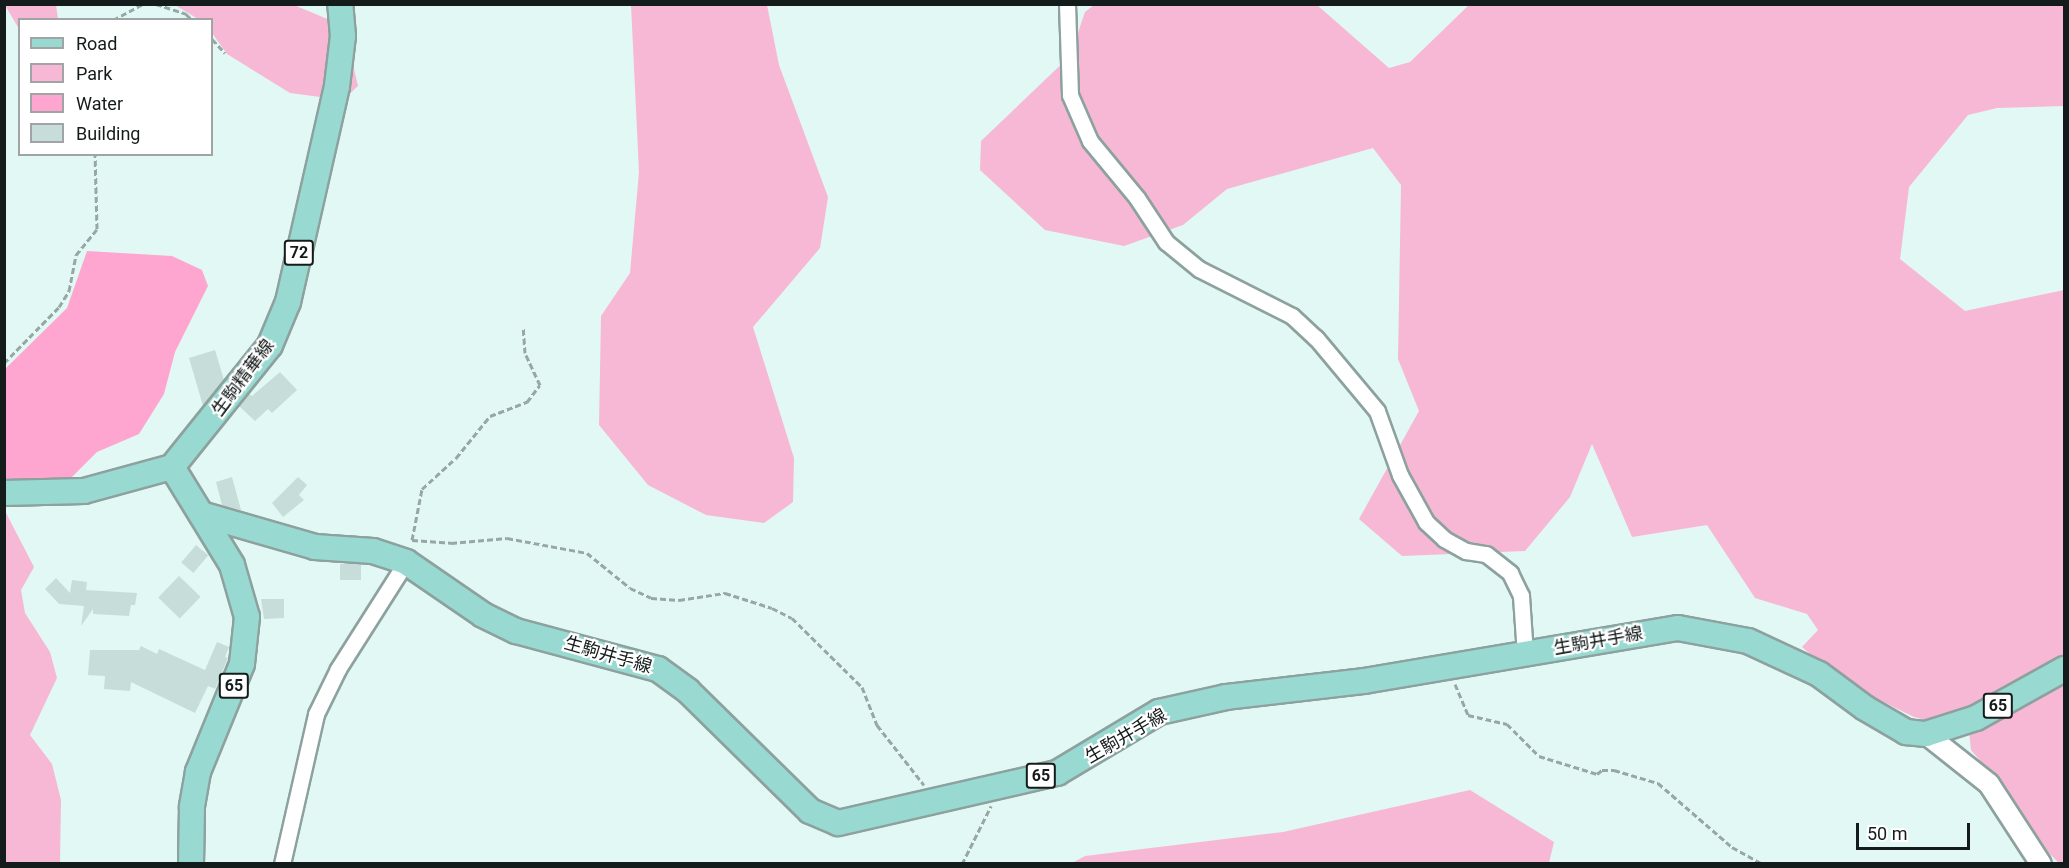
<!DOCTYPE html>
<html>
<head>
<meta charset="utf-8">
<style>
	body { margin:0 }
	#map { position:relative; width:2069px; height:868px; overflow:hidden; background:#e2f8f4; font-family:Roboto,"Noto Sans JP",sans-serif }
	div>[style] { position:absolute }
	.green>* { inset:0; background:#f6b8d4 }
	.water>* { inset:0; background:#fea6cf }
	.building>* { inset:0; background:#c7ddd9; transform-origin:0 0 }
	.path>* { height:3px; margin-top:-1.5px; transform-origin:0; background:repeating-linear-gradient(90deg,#96a7a4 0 6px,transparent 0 9px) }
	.roads { filter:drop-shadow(2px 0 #8da19e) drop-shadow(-2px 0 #8da19e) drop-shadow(0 2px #8da19e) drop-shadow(0 -2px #8da19e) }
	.minor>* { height:15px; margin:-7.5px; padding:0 7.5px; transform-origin:7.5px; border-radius:7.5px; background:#fff }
	.tertiary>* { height:20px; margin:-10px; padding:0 10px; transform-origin:10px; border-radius:10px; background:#fff }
	.primary>* { height:24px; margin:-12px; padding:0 12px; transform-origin:12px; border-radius:12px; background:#98dad1 }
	span { translate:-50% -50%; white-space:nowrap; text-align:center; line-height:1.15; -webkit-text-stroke:4.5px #fff; paint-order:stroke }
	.shield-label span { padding:2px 4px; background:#fff; border:2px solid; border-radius:4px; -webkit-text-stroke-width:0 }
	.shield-label { font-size:16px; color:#141c1b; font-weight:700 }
	.street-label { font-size:18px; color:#141c1b }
	.frame { position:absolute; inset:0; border:6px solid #141c1b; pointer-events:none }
	.legend { position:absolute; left:18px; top:18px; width:195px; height:138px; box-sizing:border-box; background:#fff; border:2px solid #a1a4a4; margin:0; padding:8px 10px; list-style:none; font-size:18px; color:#141c1b }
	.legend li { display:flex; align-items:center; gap:12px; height:30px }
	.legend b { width:30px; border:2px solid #a1a4a4 }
	.scale { position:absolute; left:1856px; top:823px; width:114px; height:27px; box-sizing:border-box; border:3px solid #141c1b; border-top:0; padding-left:8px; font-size:18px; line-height:21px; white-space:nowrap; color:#141c1b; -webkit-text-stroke:4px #fff; paint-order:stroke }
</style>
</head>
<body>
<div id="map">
	<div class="green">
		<div style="clip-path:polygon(5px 5px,56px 5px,58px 19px,20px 20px,19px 29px)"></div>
		<div style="clip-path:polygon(175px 5px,294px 5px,344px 26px,358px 86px,343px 100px,290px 93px,227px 54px,212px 33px,212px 20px,198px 19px)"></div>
		<div style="clip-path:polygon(631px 5px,767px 5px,779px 65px,828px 197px,820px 248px,753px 327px,794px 458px,793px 502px,764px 523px,706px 515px,648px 485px,599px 425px,601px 316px,630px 273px,639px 172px)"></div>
		<div style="clip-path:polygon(1094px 5px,1317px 5px,1389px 68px,1410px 62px,1469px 5px,2064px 5px,2064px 106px,1997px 108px,1968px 115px,1909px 187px,1900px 259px,1965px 311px,2064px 290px,2064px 863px,2059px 863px,2048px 852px,2003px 787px,1971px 750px,1969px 731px,1914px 717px,1843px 682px,1802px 647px,1818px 630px,1807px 614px,1755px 598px,1707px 525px,1632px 537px,1592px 444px,1570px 497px,1525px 551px,1402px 556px,1359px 519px,1419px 411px,1398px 359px,1401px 185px,1373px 148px,1227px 189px,1183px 225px,1124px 246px,1045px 230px,980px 170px,981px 141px,1070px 56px,1085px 12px)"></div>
		<div style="clip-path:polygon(5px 511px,34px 567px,21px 590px,25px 613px,50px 652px,57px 678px,30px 735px,52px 764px,61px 800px,60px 863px,5px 863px)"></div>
		<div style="clip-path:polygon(1470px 790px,1554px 842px,1549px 863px,1072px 863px,1085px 856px,1283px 832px)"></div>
	</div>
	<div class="water">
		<div style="clip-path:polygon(87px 251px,172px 256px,202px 270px,208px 286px,175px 352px,164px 394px,139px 434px,97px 452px,69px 480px,5px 480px,5px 369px,67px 308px)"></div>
	</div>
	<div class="building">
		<div style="clip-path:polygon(215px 350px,224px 380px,203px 406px,189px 358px)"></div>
		<div style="clip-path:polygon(280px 372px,297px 390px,272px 413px,268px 409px,255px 421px,239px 406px,249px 394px,252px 396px)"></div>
		<div style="clip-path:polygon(232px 477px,241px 510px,240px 510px,222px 505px,216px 482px)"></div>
		<div style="clip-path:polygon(298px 477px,307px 485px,299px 495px,304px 500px,283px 517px,272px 503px)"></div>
		<div style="left:196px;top:545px;width:16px;height:23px;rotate:40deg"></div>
		<div style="left:340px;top:564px;width:21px;height:16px"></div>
		<div style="left:179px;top:576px;width:30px;height:30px;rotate:44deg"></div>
		<div style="clip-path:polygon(56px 578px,70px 593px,72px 580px,87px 582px,86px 590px,137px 593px,135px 605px,131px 605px,129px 616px,93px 614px,93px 609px,81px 626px,84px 606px,59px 604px,45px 589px)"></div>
		<div style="clip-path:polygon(261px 599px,284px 599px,284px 618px,264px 619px)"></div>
		<div style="clip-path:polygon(217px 642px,229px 647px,225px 657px,228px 658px,215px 689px,208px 686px,195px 713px,131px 682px,130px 691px,104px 689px,105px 676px,88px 675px,90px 650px,139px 650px,141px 646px,157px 654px,159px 649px,205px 670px)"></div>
	</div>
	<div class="path">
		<div style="left:156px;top:4px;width:32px;rotate:18deg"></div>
		<div style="left:186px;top:14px;width:8px;rotate:45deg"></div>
		<div style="left:113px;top:20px;width:34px;rotate:-28deg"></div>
		<div style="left:212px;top:39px;width:19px;rotate:47deg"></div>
		<div style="left:4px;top:363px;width:78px;rotate:-45.5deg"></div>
		<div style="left:59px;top:307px;width:19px;rotate:-58deg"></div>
		<div style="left:69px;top:291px;width:37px;rotate:-79deg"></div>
		<div style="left:76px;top:255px;width:33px;rotate:-51deg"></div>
		<div style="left:97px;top:229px;width:75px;rotate:-91.5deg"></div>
		<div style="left:412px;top:540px;width:39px;rotate:4deg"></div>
		<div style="left:451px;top:543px;width:56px;rotate:-5.1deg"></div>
		<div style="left:507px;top:538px;width:81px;rotate:10.6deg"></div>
		<div style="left:587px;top:553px;width:55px;rotate:39.1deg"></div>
		<div style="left:630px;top:588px;width:23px;rotate:25deg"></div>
		<div style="left:651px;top:598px;width:28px;rotate:4deg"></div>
		<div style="left:679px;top:600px;width:47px;rotate:-8.7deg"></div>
		<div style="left:725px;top:593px;width:49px;rotate:17.7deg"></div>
		<div style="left:772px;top:608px;width:22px;rotate:27deg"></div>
		<div style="left:792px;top:618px;width:98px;rotate:44.6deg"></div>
		<div style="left:862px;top:687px;width:41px;rotate:68.5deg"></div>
		<div style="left:877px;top:725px;width:76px;rotate:51.9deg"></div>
		<div style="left:412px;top:540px;width:52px;rotate:-78.9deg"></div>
		<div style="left:422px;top:489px;width:46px;rotate:-42.4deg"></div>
		<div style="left:456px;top:458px;width:54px;rotate:-51deg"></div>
		<div style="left:490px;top:416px;width:40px;rotate:-21deg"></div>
		<div style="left:527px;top:402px;width:21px;rotate:-53deg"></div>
		<div style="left:540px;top:385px;width:35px;rotate:-115deg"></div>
		<div style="left:525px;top:353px;width:26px;rotate:-94deg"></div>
		<div style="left:1455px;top:684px;width:34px;rotate:67deg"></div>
		<div style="left:1468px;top:715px;width:40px;rotate:13deg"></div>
		<div style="left:1507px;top:724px;width:45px;rotate:45deg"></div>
		<div style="left:1539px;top:756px;width:61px;rotate:17.2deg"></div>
		<div style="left:1597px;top:774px;width:6px;rotate:-39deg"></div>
		<div style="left:1602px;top:770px;width:12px"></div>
		<div style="left:1614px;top:770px;width:46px;rotate:16.5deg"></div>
		<div style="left:1658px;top:783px;width:98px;rotate:40.9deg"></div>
		<div style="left:1732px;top:847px;width:35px;rotate:29deg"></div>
		<div style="left:962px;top:864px;width:65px;rotate:-63.4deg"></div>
	</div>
	<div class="roads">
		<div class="minor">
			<div style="left:1067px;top:4px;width:91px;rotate:88.1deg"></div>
			<div style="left:1070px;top:95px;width:50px;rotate:66.5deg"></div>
			<div style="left:1090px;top:141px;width:74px;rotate:50.5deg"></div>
			<div style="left:1137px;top:198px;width:53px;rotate:56.6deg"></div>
			<div style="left:1166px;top:242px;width:43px;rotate:39.3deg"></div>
			<div style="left:1199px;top:269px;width:104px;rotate:26.8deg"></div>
			<div style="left:1292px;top:316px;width:33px;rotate:43deg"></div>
			<div style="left:1316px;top:338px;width:95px;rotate:50.1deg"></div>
			<div style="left:1377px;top:411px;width:68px;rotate:70.2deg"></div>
			<div style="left:1400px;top:475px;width:54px;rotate:61deg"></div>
			<div style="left:1426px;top:522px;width:25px;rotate:43deg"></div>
			<div style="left:1444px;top:539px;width:25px;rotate:29deg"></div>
			<div style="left:1466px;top:551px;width:20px;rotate:9deg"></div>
			<div style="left:1486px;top:554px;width:31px;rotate:38deg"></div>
			<div style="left:1510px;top:573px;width:25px;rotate:64deg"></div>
			<div style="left:1521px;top:596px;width:58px;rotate:86.1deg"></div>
			<div style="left:282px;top:864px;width:154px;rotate:-77.2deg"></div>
			<div style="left:316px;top:714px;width:50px;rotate:-63.9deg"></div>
			<div style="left:338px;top:669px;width:127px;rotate:-57.6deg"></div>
		</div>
		<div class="tertiary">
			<div style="left:1926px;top:734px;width:80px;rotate:38.4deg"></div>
			<div style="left:1989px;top:784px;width:95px;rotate:57deg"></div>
		</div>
		<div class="primary">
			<div style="left:172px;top:467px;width:115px;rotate:58.5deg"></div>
			<div style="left:232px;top:565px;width:54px;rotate:73.9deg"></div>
			<div style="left:247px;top:617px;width:47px;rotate:96.1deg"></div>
			<div style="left:242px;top:664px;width:117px;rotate:112.2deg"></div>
			<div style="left:198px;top:772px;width:36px;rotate:100deg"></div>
			<div style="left:192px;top:807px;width:57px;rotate:91deg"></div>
			<div style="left:4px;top:493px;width:80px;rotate:-1.4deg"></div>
			<div style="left:84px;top:491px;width:91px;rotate:-15.3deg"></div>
			<div style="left:172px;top:467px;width:156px;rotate:-51.2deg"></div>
			<div style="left:270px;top:345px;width:47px;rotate:-67.3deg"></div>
			<div style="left:288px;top:302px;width:221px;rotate:-77.2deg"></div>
			<div style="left:337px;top:86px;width:50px;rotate:-83.2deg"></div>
			<div style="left:343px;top:36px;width:32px;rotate:-95deg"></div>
			<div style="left:201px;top:514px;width:119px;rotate:16.1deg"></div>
			<div style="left:315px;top:547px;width:58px;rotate:3.9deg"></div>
			<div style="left:373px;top:551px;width:35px;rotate:18deg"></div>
			<div style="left:406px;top:562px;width:93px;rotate:34.5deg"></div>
			<div style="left:483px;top:615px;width:37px;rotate:26deg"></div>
			<div style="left:516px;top:631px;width:147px;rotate:15deg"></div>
			<div style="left:658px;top:669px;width:37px;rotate:36deg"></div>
			<div style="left:688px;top:691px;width:171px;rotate:44.5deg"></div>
			<div style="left:810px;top:811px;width:30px;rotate:23deg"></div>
			<div style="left:838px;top:823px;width:225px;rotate:-12.9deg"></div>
			<div style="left:1057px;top:773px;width:119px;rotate:-30.9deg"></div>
			<div style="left:1159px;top:712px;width:69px;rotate:-12.6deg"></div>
			<div style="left:1226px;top:697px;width:139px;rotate:-6.6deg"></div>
			<div style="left:1364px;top:681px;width:318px;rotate:-9.6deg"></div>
			<div style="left:1678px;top:628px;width:71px;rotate:10.5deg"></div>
			<div style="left:1748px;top:641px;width:78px;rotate:24.9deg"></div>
			<div style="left:1819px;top:674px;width:57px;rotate:36.5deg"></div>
			<div style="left:1865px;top:708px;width:48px;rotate:30.3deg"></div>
			<div style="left:1906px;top:732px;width:20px;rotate:6deg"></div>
			<div style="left:1926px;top:734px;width:52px;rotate:-17.7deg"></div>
			<div style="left:1976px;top:718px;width:101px;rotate:-29.1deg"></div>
		</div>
	</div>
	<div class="shield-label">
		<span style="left:299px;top:253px">72</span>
		<span style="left:234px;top:686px">65</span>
		<span style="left:1998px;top:706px">65</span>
		<span style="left:1041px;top:776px">65</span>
	</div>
	<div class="street-label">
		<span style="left:243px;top:378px;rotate:-53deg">生駒精華線</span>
		<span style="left:1598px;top:641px;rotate:-10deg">生駒井手線</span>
		<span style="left:608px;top:655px;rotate:16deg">生駒井手線</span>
		<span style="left:1126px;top:736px;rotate:-30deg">生駒井手線</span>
	</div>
	<div class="frame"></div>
	<ul class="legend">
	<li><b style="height:8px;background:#98dad1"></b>Road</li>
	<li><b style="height:16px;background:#f6b8d4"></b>Park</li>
	<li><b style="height:16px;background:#fea6cf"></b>Water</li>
	<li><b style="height:16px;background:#c7ddd9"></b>Building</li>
	</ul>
	<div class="scale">50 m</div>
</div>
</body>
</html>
